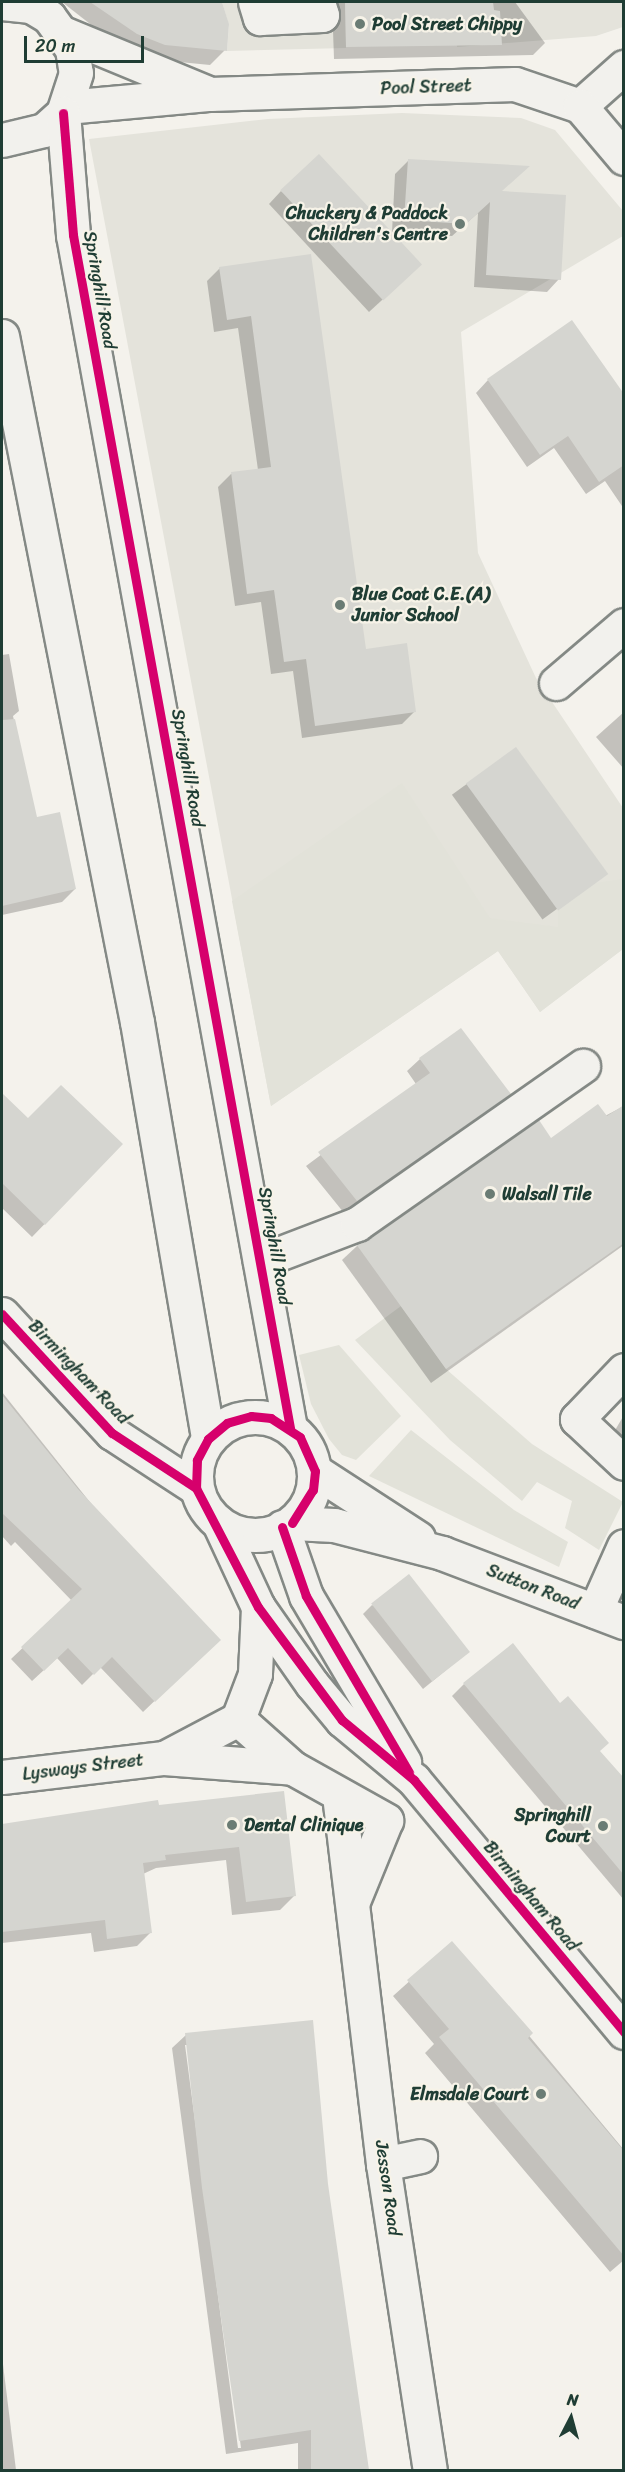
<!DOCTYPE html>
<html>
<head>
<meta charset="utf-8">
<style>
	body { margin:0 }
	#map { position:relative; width:625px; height:2472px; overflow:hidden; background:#f4f2ec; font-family:Sriracha,sans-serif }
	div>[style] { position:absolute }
	.built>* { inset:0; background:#e4e3db }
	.green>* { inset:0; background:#e2e2d9 }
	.shadow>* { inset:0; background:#0003; transform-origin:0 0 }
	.building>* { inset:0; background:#d5d5d0; transform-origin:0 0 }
	.roads { filter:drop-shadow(2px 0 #848985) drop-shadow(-2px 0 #848985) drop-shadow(0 2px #848985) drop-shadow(0 -2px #848985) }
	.minor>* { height:33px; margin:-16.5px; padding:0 16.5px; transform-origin:16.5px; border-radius:16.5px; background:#f2f1ed }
	.minor>.ring { margin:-16.5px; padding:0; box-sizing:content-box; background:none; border:33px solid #f2f1ed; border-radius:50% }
	.cycleway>* { height:9px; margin:-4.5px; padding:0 4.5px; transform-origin:4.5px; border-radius:4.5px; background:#d6006c }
	.dots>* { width:16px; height:16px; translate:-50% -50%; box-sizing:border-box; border:3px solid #f7f3e8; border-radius:50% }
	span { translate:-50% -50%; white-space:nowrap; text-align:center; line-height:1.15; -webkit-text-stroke:4.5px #f7f3e8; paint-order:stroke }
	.poi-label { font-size:18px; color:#1f3d34; font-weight:700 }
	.left { translate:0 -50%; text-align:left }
	.right { translate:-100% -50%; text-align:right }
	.street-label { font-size:18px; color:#1f3d34 }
	.frame { position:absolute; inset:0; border:3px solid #1f3d34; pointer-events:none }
	.north { position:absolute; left:541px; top:2388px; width:60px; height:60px; -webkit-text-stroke:4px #f7f3e8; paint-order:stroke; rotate:6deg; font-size:16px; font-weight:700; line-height:24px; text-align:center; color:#1f3d34 }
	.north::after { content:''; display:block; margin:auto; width:21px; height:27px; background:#1f3d34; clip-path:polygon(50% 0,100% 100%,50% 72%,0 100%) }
	.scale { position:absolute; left:24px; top:36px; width:120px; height:27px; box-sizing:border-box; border:3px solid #1f3d34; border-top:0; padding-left:8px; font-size:18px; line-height:21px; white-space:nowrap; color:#1f3d34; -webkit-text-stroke:4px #f7f3e8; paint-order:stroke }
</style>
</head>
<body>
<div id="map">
	<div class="built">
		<div style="clip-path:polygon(222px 2px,345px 2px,346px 48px,227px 51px,229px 25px)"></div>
		<div style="clip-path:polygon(456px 2px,623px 2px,623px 27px,596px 36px,457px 47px)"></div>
		<div style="clip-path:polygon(402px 113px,521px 118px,555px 130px,623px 211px,623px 236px,461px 332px,478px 553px,536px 678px,623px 808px,623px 949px,540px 1012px,498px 951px,271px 1106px,89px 139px,268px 119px)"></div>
	</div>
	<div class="green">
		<div style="clip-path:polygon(402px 783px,490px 918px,558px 927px,558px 910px,595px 883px,623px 879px,623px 949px,540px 1012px,498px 951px,271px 1106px,232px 901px)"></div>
		<div style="clip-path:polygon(401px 1306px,446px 1369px,532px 1444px,623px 1502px,599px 1550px,565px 1528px,572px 1501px,537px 1482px,522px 1501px,450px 1440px,355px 1340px)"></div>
		<div style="clip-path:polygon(339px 1345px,401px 1416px,356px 1460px,342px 1455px,329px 1439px,311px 1404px,299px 1355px)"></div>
		<div style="clip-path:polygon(411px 1430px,514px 1510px,568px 1542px,559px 1567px,369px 1476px)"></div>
	</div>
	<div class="shadow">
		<div style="clip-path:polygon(62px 2px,221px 2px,228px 25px,225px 50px,210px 65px,149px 59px,122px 49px)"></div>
		<div style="clip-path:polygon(332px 2px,515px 2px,545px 43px,533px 55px,334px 59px)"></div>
		<div style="clip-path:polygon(408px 161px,500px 193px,559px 279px,547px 292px,474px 287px,478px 213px,452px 236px,392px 232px,395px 174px)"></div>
		<div style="clip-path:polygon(281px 191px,406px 278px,369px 312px,269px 204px)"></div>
		<div style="clip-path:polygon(309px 256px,364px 650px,415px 711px,402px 724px,302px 738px,293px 671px,271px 674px,261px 602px,235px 606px,218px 487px,231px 474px,258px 470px,238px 328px,214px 332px,207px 281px,220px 268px)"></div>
		<div style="clip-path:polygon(488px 380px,624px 397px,624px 509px,605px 481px,586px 494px,554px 448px,527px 467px,476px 393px)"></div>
		<div style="clip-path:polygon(9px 654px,19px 711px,13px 716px,36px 819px,75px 889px,62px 902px,2px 915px,2px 655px)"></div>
		<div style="clip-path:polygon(624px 712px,624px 769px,596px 737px)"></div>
		<div style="left:515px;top:749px;width:154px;height:78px;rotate:54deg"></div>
		<div style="clip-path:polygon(420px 1059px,509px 1094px,344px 1213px,306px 1166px,416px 1084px,407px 1071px)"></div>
		<div style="clip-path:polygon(2px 1095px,28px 1120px,121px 1145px,32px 1237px,2px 1208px)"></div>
		<div style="clip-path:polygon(624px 1106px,624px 1245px,431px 1383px,342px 1260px,357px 1246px)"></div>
		<div style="clip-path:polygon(2px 1392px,208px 1650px,143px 1712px,100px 1667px,82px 1685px,57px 1658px,32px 1681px,11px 1659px,72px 1601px,15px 1542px,11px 1546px,2px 1536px)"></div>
		<div style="clip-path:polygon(624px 1415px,624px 1444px,611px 1437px)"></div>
		<div style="clip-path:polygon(372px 1605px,468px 1652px,423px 1689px,363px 1614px)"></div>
		<div style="clip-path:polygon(464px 1684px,599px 1752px,624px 1781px,624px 1900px,452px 1696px)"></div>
		<div style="clip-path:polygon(283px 1793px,294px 1896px,280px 1910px,232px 1915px,226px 1860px,156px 1868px,143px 1874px,151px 1932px,137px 1946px,94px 1952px,91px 1933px,2px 1943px,2px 1826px,157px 1801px,157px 1807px)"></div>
		<div style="clip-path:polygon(452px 1943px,624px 2150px,624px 2260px,610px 2272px,425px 2053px,434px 2044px,393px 1996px)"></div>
		<div style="clip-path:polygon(evenodd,186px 2035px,326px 2185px,367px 2470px,298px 2470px,298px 2443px,226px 2454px,172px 2048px,186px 2035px,185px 2045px,188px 2045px,241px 2448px,238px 2448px,185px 2045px)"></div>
		<div style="clip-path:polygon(2px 2356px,16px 2470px,2px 2470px)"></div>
	</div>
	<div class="building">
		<div style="clip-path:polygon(90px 2px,222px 2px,229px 24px,227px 51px,165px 45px,137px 34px)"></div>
		<div style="clip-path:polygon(345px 2px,493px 2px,494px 10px,500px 11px,502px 45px,346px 47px)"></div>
		<div style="left:319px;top:154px;width:151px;height:53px;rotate:47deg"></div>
		<div style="clip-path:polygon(408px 159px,530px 166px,502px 191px,566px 195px,561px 280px,486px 275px,490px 202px,466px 224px,404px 220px)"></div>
		<div style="clip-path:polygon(311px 254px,366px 649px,407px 643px,416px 712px,315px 726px,306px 659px,284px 662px,274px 590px,247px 594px,231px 472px,271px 467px,251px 316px,227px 320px,219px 267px)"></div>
		<div style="clip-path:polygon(572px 320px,624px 394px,624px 465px,599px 482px,568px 436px,540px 455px,487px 379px)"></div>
		<div style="clip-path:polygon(15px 719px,37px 817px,60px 812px,76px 889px,2px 906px,2px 720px)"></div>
		<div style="left:516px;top:747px;width:157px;height:62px;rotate:54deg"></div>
		<div style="clip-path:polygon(461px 1028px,511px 1094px,357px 1201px,318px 1152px,430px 1073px,419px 1058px)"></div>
		<div style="clip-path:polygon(61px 1085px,123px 1144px,45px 1225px,2px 1183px,2px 1093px,28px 1118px)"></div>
		<div style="clip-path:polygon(598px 1104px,607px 1116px,624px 1105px,624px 1243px,446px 1369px,356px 1244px,539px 1120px,551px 1138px)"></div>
		<div style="clip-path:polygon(2px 1395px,78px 1489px,221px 1640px,155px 1702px,112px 1657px,94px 1675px,68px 1648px,44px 1671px,21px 1647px,82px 1589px,2px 1513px)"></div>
		<div style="left:409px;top:1574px;width:99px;height:48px;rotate:52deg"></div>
		<div style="clip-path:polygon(513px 1643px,560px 1703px,568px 1696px,609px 1743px,600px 1751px,624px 1778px,624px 1875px,463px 1683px)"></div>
		<div style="clip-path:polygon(284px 1791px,296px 1896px,246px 1902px,239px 1847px,165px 1855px,166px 1860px,143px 1863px,152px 1933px,107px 1939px,105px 1920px,2px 1932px,2px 1824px,158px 1800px,159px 1805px)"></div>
		<div style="clip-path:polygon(452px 1941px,533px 2033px,528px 2038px,624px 2151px,624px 2256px,439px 2037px,449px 2029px,407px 1980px)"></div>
		<div style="clip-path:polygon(313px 2020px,328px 2184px,369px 2470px,311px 2470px,311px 2430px,239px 2441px,202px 2188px,185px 2033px)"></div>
	</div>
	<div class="roads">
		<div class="minor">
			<div style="left:255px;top:2px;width:17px;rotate:73deg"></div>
			<div style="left:260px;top:18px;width:62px;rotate:-2.8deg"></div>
			<div style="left:322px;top:15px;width:14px;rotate:-107deg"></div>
			<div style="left:2px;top:3px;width:29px;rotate:6deg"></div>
			<div style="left:31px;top:6px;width:21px;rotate:31deg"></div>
			<div style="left:49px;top:17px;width:39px;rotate:54deg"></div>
			<div style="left:72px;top:49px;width:24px;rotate:81deg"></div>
			<div style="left:76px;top:73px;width:42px;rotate:108deg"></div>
			<div style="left:63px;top:113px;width:25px;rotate:138deg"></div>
			<div style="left:44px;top:130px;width:43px;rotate:166.6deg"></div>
			<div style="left:65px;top:34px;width:152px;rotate:22.4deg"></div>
			<div style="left:580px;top:106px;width:59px;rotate:-41.6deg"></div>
			<div style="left:66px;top:107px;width:145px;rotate:-5.2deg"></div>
			<div style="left:210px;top:94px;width:305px;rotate:-1.9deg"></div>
			<div style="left:515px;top:84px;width:69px;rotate:18.7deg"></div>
			<div style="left:580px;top:106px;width:68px;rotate:49.8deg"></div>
			<div style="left:63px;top:113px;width:122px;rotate:85.3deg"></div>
			<div style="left:73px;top:235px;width:1213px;rotate:79.69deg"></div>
			<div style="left:2px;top:336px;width:699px;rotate:78.87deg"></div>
			<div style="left:137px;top:1022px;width:423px;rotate:80.3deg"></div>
			<div style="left:556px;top:683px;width:89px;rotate:-40.5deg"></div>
			<div style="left:260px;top:1261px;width:104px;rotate:-20.9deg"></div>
			<div style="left:357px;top:1224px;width:276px;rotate:-35deg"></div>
			<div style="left:2px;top:1314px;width:162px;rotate:47.3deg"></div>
			<div style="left:112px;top:1433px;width:100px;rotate:33.2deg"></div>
			<div style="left:624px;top:1370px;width:68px;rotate:133.8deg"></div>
			<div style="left:577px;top:1419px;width:64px;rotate:43.1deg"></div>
			<div class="ring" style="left:196px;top:1417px;width:85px;height:85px"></div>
			<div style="left:315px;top:1471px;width:123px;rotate:33deg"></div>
			<div style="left:219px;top:1523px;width:93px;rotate:65.1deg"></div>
			<div style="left:258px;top:1607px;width:94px;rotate:55deg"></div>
			<div style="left:312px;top:1684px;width:47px;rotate:50.2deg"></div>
			<div style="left:342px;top:1720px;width:94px;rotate:39.8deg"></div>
			<div style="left:414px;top:1780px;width:328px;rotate:50.2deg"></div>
			<div style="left:292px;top:1523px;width:42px;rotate:2.7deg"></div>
			<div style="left:334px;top:1525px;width:112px;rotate:14.5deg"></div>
			<div style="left:442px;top:1553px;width:195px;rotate:20.8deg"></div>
			<div style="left:282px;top:1527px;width:73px;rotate:70.8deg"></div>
			<div style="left:306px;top:1596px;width:193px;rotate:59.4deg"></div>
			<div style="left:258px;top:1607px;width:67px;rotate:92.6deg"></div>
			<div style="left:255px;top:1674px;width:48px;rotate:110.7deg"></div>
			<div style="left:238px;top:1719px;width:74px;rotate:41.7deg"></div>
			<div style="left:293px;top:1768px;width:107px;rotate:29.2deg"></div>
			<div style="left:595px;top:1611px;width:71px;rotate:-66deg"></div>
			<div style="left:164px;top:1758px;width:84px;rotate:-27.8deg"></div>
			<div style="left:2px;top:1777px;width:163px;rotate:-6.7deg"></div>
			<div style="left:164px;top:1758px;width:129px;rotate:4.4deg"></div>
			<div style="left:339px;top:1795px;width:372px;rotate:83.2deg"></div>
			<div style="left:383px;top:2164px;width:310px;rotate:81.3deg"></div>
			<div style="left:353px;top:1901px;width:87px;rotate:-67.8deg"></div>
			<div style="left:383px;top:2164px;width:38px;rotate:-12deg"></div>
		</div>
	</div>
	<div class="cycleway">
		<div style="left:63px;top:113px;width:122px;rotate:85.3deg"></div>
		<div style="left:73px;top:235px;width:1213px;rotate:79.69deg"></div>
		<div style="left:2px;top:1314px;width:162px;rotate:47.3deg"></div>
		<div style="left:112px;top:1433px;width:100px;rotate:33.2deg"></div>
		<div style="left:292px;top:1523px;width:39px;rotate:-58deg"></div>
		<div style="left:313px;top:1490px;width:19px;rotate:-84deg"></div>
		<div style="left:315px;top:1471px;width:37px;rotate:-114deg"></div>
		<div style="left:300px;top:1437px;width:35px;rotate:-147deg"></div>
		<div style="left:271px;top:1418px;width:20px;rotate:-174deg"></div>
		<div style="left:251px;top:1416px;width:25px;rotate:164deg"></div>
		<div style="left:227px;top:1423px;width:25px;rotate:140deg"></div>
		<div style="left:208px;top:1439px;width:24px;rotate:118deg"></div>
		<div style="left:197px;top:1460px;width:28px;rotate:92deg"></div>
		<div style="left:196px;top:1488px;width:134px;rotate:62.5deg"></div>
		<div style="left:258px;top:1607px;width:141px;rotate:53.4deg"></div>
		<div style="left:342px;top:1720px;width:94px;rotate:39.8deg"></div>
		<div style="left:414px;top:1780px;width:328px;rotate:50.2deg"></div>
		<div style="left:282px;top:1527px;width:73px;rotate:70.8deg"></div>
		<div style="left:306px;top:1596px;width:204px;rotate:59.7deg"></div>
	</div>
	<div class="dots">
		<div style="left:360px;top:24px;background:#6a7c74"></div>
		<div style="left:460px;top:224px;background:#6a7c74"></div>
		<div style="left:340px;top:605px;background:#6a7c74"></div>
		<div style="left:490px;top:1194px;background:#6a7c74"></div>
		<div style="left:232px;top:1825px;background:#6a7c74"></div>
		<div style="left:603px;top:1826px;background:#6a7c74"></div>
		<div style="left:541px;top:2094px;background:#6a7c74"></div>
	</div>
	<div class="poi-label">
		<span class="left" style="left:372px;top:24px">Pool Street Chippy</span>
		<span class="right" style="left:448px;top:224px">Chuckery &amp; Paddock<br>Children's Centre</span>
		<span class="left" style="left:352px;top:605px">Blue Coat C.E.(A)<br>Junior School</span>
		<span class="left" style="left:502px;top:1194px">Walsall Tile</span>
		<span class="right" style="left:591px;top:1826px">Springhill<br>Court</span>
		<span class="left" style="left:244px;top:1825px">Dental Clinique</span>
		<span class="right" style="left:529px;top:2094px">Elmsdale Court</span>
	</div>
	<div class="street-label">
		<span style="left:426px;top:87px;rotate:-2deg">Pool Street</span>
		<span style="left:100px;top:290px;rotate:80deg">Springhill Road</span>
		<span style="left:188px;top:768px;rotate:80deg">Springhill Road</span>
		<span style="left:275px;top:1246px;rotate:80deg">Springhill Road</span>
		<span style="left:79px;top:1372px;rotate:46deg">Birmingham Road</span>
		<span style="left:533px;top:1587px;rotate:21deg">Sutton Road</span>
		<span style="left:83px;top:1767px;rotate:-7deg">Lysways Street</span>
		<span style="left:531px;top:1896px;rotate:50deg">Birmingham Road</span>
		<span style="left:388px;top:2188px;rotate:82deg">Jesson Road</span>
	</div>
	<div class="frame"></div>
	<div class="north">N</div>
	<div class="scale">20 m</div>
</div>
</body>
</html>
